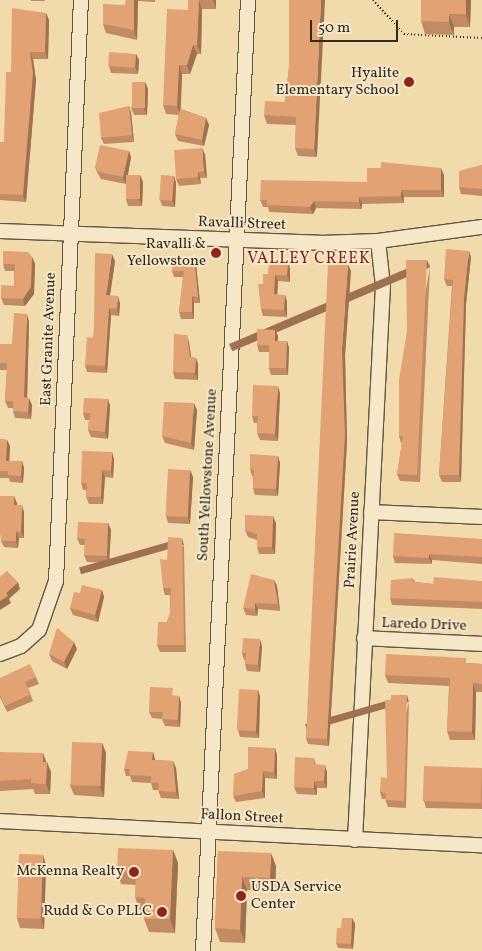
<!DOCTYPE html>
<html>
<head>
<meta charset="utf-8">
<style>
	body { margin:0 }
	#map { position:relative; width:482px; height:951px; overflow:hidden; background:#f1daac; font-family:Vollkorn,serif }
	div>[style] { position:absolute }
	.path>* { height:2px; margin-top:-1px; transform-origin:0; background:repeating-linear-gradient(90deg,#332b21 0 1px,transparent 0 3.5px) }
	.roads { filter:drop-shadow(1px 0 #625744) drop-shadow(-1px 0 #625744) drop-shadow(0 1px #625744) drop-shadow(0 -1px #625744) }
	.minor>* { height:14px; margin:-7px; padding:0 7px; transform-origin:7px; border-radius:7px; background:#f6e7c9 }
	.wall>* { inset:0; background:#c38b64; transform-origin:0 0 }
	.shaded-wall>* { inset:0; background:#9f7151; transform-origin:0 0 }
	.building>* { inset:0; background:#e3a274; transform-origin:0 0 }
	.dots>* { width:14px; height:14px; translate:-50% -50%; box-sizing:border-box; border:2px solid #f6e7c9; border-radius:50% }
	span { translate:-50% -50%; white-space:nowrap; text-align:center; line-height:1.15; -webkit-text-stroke:4px #f6e7c9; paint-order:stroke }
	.poi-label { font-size:15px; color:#332b21 }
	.right { translate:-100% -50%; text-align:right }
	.left { translate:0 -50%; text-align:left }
	.street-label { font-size:15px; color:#332b21 }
	.neighbourhood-label { font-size:16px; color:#7a1f14; letter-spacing:1px }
	.scale { position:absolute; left:310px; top:20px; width:88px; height:22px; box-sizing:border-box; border:2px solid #332b21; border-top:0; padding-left:6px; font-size:15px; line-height:18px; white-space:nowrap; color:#332b21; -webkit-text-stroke:4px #f6e7c9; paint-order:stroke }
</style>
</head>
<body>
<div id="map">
	<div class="path">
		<div style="left:373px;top:0;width:46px;rotate:47.6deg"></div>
		<div style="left:404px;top:34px;width:78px;rotate:2.9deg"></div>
	</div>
	<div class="roads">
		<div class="minor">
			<div style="left:0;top:231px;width:320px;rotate:2.1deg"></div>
			<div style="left:320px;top:243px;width:58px;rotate:-2deg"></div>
			<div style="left:378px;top:241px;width:105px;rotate:-7.7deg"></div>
			<div style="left:371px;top:512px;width:111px;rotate:2.6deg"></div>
			<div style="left:364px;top:638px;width:118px;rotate:2.9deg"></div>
			<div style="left:0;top:654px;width:22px;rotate:-21deg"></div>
			<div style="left:21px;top:646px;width:24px;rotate:-42deg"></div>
			<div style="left:39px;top:630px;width:52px;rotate:-70.9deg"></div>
			<div style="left:56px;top:581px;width:582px;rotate:-87.54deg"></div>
			<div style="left:0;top:821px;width:483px;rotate:2.9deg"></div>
			<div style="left:355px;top:840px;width:555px;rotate:-87.11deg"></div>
			<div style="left:383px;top:286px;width:45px;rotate:-96.3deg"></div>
			<div style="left:203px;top:951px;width:952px;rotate:-87.29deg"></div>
		</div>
	</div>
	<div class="wall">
		<div style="left:31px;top:0;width:14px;height:1px"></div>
		<div style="clip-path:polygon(126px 0,155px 0,155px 2px,138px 1px,137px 40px,106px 33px,103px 24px,125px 5px)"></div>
		<div style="clip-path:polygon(188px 0,216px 0,216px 9px,202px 9px,201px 54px,197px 54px,190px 74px,182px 74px,181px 109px,206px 118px,209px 125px,204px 146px,178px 141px,175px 134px,179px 115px,166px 114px,163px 105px,188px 10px)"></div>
		<div style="clip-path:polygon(471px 0,470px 27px,454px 27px,454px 35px,425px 34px,421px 21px)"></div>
		<div style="clip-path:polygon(46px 13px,49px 20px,48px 59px,33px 59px,36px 80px,26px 202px,0 200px,0 142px,4px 142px,11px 72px)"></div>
		<div style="clip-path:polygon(136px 54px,139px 60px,138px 74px,111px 73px,109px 66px)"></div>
		<div style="clip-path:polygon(289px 67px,317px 157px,298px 156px,295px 148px,296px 125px,267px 124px,264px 115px,285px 102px)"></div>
		<div style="clip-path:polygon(145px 82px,148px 89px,147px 115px,134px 115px,131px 108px)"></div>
		<div style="clip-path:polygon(129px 106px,131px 113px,134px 142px,104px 144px,101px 138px)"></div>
		<div style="clip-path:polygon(129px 151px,131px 157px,128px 175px,140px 175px,143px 182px,142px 206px,128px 206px,126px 199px,126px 184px,101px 179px,98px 174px,95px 167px)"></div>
		<div style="clip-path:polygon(205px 154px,207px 178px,200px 178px,201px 184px,179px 186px,176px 179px)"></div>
		<div style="clip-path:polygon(482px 165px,482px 196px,461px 194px,459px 187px)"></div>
		<div style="clip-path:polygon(444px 175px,444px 197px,404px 197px,404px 203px,362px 204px,362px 209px,316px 208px,313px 214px,269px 212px,268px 207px,263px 207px,260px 200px,367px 182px)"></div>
		<div style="clip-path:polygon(174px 176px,176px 183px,175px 207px,162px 206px,160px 200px)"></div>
		<div style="clip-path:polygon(32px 257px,35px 264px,34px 294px,25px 306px,4px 305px,1px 298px,14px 286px,14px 271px,5px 271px,3px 264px)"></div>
		<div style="clip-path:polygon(194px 257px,196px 264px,200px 303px,194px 303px,194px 319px,181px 319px,179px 312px,183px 277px,174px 277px,172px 271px)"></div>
		<div style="clip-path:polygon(471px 257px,466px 304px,461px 482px,442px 482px,439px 475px,452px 286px,447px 286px,444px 279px)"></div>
		<div style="clip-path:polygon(115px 261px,110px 296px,120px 303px,119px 316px,111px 315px,107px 373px,87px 372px,85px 365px)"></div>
		<div style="clip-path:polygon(288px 262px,290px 269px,290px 282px,278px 281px,277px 295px,285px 295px,287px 302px,287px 317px,263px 316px,261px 309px,263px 284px,268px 274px)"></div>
		<div style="clip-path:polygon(430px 267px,420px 482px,400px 481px,397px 474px,402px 443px,401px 443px,399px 436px)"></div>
		<div style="clip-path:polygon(351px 271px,345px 355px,347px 442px,329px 746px,308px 744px,306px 738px)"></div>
		<div style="clip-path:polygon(29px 321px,27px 397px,32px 405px,31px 419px,15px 418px,13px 411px,13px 408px,8px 408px,5px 401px,7px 370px,0 370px,0 344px,12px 344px)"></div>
		<div style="clip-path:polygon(275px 330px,278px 336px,278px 341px,287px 341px,289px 348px,288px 375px,271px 375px,269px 368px,269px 352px,259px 352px,257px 345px)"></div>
		<div style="clip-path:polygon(189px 342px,191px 357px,196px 358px,198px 364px,198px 380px,175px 379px,173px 372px)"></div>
		<div style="clip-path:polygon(280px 393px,278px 441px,260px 440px,257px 433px,257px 423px,254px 423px,252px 416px)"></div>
		<div style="clip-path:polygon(108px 399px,110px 406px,108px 439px,91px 437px,88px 430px,89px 420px,85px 420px,83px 413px)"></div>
		<div style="clip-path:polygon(197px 410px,194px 450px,165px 443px,162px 436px)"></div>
		<div style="clip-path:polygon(0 439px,7px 440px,10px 446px,9px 461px,22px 461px,24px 468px,23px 483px,10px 482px,9px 478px,0 478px)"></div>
		<div style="clip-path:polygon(278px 456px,280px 463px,278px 496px,255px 495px,253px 488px,253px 476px,252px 476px,250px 469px)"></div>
		<div style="clip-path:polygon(114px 459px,113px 478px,105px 477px,103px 504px,89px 504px,86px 497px,86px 490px,83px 490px,81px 483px)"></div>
		<div style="clip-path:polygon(190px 470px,193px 477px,190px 524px,168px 523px,166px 516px)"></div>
		<div style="clip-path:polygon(17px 503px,17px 505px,24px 512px,24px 538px,19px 538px,18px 548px,4px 547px,1px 541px)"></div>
		<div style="clip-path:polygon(108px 523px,111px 530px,109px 563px,87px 562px,84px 555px,85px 545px,80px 545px,77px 538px)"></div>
		<div style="clip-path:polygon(276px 523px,275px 554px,259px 554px,257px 547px,257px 540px,248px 537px,245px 530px)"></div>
		<div style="clip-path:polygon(482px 539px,482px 564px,432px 560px,432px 564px,395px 563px,393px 556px)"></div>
		<div style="clip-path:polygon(184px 545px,186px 652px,160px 652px,157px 645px,167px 622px,170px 613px,170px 595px,165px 595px,163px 588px,167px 560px)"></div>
		<div style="clip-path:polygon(413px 578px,415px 582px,433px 584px,482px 581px,482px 609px,392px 605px,390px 598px)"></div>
		<div style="clip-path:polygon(274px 580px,277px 586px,280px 611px,258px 609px,257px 616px,246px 615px,243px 608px)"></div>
		<div style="clip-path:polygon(102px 590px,104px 597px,98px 622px,73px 615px,70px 608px,80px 593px)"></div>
		<div style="clip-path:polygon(262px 646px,260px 672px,247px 671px,245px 664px,245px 660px,244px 660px,242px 653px)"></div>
		<div style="clip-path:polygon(77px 649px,67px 669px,52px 661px,49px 654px)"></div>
		<div style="clip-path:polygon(468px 663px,482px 664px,482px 692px,476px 692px,475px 740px,450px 740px,447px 731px,449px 686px,388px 683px,385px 675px)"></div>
		<div style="clip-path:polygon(36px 677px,39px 684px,28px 688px,33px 701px,7px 712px,0 697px,0 678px)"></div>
		<div style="clip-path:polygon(258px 690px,260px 697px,259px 738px,240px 737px,238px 730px)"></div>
		<div style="clip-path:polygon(175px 696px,179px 696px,181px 703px,180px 727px,165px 726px,162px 719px,152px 718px,149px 712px)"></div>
		<div style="clip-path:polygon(409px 702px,406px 808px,388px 807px,385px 799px,382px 799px,380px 792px,387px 778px)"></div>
		<div style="clip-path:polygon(102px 743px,106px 753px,104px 797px,74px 795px,70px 785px)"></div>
		<div style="clip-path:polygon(275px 748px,277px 755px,277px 779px,265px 778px,265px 798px,236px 802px,233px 796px,248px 769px)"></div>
		<div style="clip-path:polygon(0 752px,47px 762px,51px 772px,50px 794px,35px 794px,33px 789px,0 791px)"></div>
		<div style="clip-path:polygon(153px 752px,155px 760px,173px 761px,176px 768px,179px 799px,161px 798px,158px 790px,153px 790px,151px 783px,132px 782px,130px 776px,126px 776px,124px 769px)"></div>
		<div style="clip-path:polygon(314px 758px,316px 765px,327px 772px,327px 788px,317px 788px,317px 795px,297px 794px,294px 787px)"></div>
		<div style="clip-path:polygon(482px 768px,482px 809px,426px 808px,424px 801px)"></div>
		<div style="clip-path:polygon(173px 850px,178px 863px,175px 933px,149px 932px,144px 919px,144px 911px,140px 911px,135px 897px,136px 885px,121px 884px,117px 871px)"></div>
		<div style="clip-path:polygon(218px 851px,276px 866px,275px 891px,247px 890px,245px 943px,220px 942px,215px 928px)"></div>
		<div style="clip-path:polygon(46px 865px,44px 929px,20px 928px,17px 918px)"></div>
		<div style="clip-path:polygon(352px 918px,355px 924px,353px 949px,338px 948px,336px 943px,341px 928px)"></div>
	</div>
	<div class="shaded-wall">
		<div style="clip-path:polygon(134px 0,138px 0,138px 1px,137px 40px,134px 30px)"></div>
		<div style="clip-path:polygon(199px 0,202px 9px,201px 54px,197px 45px)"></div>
		<div style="clip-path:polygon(213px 0,216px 0,216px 9px)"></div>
		<div style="clip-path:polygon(321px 0,325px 0,317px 157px,314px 149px)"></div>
		<div style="clip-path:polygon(466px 0,471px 0,470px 27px,466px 14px)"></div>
		<div style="clip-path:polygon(46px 13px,49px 20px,48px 59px,45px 52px)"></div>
		<div style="clip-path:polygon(449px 14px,454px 27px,454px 35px,449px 22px)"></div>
		<div style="clip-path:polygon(193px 45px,197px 54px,190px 74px,187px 65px)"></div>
		<div style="clip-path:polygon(30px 52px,33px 59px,36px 80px,26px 202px,23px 195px)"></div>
		<div style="clip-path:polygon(136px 54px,139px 60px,138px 74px,135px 67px)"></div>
		<div style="clip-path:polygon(179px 65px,182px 74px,180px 115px,177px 106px)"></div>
		<div style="clip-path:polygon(145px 82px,148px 89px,147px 115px,144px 109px)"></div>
		<div style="clip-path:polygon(129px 106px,131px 113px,134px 142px,132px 135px)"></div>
		<div style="clip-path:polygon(206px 118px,209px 125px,204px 146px,202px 140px)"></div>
		<div style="clip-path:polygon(202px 148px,205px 154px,207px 178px,204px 171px)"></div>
		<div style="clip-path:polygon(129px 151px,131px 157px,126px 184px,123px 177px)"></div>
		<div style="clip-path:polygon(441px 168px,444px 175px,444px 197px,441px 190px)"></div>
		<div style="clip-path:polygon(198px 172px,200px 178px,201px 184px,198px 177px)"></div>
		<div style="clip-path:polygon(140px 175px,143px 182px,142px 206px,139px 199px)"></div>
		<div style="clip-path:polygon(174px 176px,176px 183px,175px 207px,172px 200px)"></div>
		<div style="clip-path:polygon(401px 190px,404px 197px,404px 203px,401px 196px)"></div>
		<div style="clip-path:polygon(359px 197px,362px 204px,362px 209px,359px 202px)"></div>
		<div style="clip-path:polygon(314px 201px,316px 208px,313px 214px,310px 207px)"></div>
		<div style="clip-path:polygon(469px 251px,471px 257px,466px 304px,461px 482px,459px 475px,464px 297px)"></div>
		<div style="clip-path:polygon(112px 254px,115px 261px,109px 302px,106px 295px)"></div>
		<div style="clip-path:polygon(32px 257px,35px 264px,34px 294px,25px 306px,23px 299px)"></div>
		<div style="clip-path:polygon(194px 257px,196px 264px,200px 303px,198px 297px)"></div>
		<div style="left:427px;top:260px;width:8px;height:215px;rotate:67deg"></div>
		<div style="clip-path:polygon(288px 262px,290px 269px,290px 282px,287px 275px)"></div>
		<div style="clip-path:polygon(348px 264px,351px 271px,345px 355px,347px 442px,329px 746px,327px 739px,342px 348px)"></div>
		<div style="clip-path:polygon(275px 275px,278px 281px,277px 301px,274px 294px)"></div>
		<div style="clip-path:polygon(285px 295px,287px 302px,287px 317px,284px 310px)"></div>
		<div style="clip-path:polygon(118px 296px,120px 303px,119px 316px,117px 309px)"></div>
		<div style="clip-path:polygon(192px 296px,194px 303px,194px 319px,192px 312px)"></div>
		<div style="clip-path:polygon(109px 308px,111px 315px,107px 373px,105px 366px)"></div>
		<div style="clip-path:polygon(27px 314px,29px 321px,27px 404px,24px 397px)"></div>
		<div style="clip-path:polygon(275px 330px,278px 336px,277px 348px,275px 341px)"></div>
		<div style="clip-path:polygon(187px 335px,189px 342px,192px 364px,190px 357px)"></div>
		<div style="clip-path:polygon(287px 341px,289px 348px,288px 375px,286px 368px)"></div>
		<div style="clip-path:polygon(196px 358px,198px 364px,198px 380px,195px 373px)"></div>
		<div style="clip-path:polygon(278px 386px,280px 393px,278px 441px,275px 434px)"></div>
		<div style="clip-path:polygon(29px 398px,32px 405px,31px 419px,28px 412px)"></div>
		<div style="clip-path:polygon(108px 399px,110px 406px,108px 439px,105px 432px)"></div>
		<div style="clip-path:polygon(194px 403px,197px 410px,194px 450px,191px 443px)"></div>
		<div style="clip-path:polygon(7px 440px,10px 446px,9px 468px,6px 461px)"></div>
		<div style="clip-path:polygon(112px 452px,114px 459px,113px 478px,111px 471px)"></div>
		<div style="clip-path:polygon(278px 456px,280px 463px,278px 496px,276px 489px)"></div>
		<div style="clip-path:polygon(22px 461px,24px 468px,23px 483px,21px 476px)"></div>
		<div style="clip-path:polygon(102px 470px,105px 477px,103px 504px,101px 497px)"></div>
		<div style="clip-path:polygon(190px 470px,193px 477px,190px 524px,188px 518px)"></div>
		<div style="clip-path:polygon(14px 496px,17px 503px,17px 512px,14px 505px)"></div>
		<div style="clip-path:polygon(22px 505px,24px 512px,24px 538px,21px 532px)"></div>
		<div style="clip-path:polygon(273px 516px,276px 523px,275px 554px,272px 547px)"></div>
		<div style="clip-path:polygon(108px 523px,111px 530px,109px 563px,107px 556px)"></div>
		<div style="clip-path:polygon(16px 531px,19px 538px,18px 548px,16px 541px)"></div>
		<div style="left:182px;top:538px;width:7px;height:107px;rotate:74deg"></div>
		<div style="clip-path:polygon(429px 554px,432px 560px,432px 564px,429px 558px)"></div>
		<div style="clip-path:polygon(274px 580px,277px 586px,280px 611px,278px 604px)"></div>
		<div style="clip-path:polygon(18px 582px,20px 589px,9px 599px,11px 603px,0 610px,0 601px,6px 593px)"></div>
		<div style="clip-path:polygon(102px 590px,104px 597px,98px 622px,95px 615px)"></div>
		<div style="clip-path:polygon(255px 603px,258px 609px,257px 616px,255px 609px)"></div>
		<div style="clip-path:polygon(260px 639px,262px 646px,260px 672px,258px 665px)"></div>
		<div style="clip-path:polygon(74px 642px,77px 649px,67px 669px,64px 662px)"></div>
		<div style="clip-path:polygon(473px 683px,476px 692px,475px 740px,472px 732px)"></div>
		<div style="clip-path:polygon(258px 690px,260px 697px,259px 738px,256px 731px)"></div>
		<div style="left:407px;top:695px;width:7px;height:106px;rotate:74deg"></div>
		<div style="clip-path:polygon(179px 696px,181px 703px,180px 727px,178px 720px)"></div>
		<div style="clip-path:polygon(102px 743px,106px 753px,104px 797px,100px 787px)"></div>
		<div style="clip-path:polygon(275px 748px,277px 755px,277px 779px,274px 772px)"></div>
		<div style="clip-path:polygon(153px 752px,155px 759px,155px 767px,152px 760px)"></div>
		<div style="clip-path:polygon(43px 753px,47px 764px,43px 762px)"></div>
		<div style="clip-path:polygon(173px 761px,176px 768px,179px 799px,176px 792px)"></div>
		<div style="clip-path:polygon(47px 762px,51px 772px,50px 794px,46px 784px)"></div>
		<div style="clip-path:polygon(325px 765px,327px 772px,327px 788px,324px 781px)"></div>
		<div style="clip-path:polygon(263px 771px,265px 778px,265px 798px,262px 791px)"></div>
		<div style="clip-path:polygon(314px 781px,317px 788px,317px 795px,314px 788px)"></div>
		<div style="clip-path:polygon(173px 850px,178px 863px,175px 933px,170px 919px)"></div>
		<div style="clip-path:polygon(271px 853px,276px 866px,275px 891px,270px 878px)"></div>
		<div style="clip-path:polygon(43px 855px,46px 865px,44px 929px,41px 918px)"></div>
		<div style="clip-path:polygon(242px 877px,247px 890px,245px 943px,240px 930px)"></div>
		<div style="clip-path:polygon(352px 918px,355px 924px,353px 949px,351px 944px)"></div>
	</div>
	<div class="building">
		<div style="clip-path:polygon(126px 0,134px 0,134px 30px,103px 24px,103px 4px,125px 5px)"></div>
		<div style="clip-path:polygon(188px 0,199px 0,197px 45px,193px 45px,187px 65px,179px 65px,177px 106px,163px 105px,167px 9px,188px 10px)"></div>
		<div style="clip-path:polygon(289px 0,321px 0,314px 149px,295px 148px,296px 117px,264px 115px,265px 101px,285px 102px,289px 67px)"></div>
		<div style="clip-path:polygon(421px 0,466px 0,466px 14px,449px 14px,449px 22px,421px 21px)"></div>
		<div style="clip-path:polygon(12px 8px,46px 13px,45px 52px,30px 52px,33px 73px,23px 195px,0 194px,0 142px,4px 142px,6px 72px,11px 72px)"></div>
		<div style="left:109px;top:52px;width:27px;height:14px;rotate:4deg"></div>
		<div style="left:132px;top:82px;width:13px;height:26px"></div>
		<div style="clip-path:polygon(129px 106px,132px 135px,101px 138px,99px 113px)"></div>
		<div style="clip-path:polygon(180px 109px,206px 118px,202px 140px,175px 134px)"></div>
		<div style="clip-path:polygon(100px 145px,129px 151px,123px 177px,99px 172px,95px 167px)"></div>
		<div style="clip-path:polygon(202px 148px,204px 171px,198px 172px,198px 177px,176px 179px,174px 150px)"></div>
		<div style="clip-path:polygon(381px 162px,441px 168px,441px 190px,401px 190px,401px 196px,359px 197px,359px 202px,314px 201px,310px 207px,267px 205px,267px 200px,260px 200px,261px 180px,367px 182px,367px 168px,381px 168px)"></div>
		<div style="clip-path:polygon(481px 165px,482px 165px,482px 189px,459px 187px,459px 171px)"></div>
		<div style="left:126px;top:175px;width:14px;height:24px"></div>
		<div style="left:161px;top:175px;width:13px;height:25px;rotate:4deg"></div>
		<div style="clip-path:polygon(446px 249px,469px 251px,464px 297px,459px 475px,439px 475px,453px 280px,444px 279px)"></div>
		<div style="clip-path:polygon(3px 251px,28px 252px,32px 257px,31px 287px,23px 299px,1px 298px,1px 285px,14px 286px,15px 264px,3px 264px)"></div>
		<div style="clip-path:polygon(95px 253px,112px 254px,106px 295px,118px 296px,117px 309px,109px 308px,105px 366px,85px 365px,87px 337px,93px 338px,94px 325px)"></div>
		<div style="clip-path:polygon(172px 257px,194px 257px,198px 297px,192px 296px,192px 312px,179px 312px,184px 271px,172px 271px)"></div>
		<div style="clip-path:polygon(406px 260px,427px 260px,417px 475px,397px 474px,403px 436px,399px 436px,399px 380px,407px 331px)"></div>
		<div style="clip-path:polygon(269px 262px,288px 262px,287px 275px,275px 275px,274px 294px,285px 295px,284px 310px,261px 309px,258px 284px,263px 284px,263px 274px,268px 274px)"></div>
		<div style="clip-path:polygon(328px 263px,348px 264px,342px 348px,345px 435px,327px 739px,306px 738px)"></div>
		<div style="clip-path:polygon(14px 313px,27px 314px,24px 397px,29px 398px,28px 412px,13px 411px,13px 401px,5px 401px,7px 363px,0 363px,0 344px,12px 344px)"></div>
		<div style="clip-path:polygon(257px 329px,275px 330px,275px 341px,287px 341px,286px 368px,269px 368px,269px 345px,257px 345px)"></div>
		<div style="clip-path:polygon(174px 334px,187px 335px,190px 357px,196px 358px,195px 373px,173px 372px)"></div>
		<div style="clip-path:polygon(253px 385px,278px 386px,275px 434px,257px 433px,258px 416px,252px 416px)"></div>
		<div style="clip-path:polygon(84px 398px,108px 399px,105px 432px,88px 430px,90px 413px,83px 413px)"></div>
		<div style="clip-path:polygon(164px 402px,194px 403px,191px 443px,162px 436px)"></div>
		<div style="clip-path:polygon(0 439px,7px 440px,6px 461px,22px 461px,21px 476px,8px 475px,8px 471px,0 471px)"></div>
		<div style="clip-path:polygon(82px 451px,112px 452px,111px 471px,102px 470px,101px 497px,86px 497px,87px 483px,81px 483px)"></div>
		<div style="clip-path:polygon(250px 454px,278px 456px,276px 489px,253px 488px,254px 470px,250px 469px)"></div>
		<div style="left:168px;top:469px;width:22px;height:47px;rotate:3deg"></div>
		<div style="clip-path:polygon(0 496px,14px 496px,14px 505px,22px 505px,21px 532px,16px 531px,16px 541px,1px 541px,0 533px)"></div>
		<div style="clip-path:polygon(245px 515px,273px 516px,272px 547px,257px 547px,257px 534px,245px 530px)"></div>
		<div style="clip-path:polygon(78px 522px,108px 523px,107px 556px,84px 555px,85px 539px,77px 538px)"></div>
		<div style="clip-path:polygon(394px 533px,482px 539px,482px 557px,429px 554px,429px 558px,393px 556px)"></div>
		<div style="clip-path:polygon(168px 537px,182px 538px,184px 645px,157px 645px,158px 622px,167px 622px,170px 613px,171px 588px,163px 588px,160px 559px,167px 560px)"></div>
		<div style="clip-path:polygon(7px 571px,18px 582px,6px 593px,8px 596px,0 601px,0 577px)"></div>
		<div style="clip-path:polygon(251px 574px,274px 580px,278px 604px,255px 603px,255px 609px,243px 608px)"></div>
		<div style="clip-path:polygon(434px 577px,482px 581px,482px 602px,390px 598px,391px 580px,413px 578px,413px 582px,433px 584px)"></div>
		<div style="clip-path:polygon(82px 585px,102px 590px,95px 615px,70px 608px,74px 592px,80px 593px)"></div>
		<div style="clip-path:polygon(57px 628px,74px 642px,64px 662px,49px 654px)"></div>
		<div style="clip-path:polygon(243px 638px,260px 639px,258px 665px,245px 664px,246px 653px,242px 653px)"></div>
		<div style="clip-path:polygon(386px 654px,466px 658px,466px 663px,482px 664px,482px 684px,473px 683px,472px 732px,447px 731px,450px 678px,385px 675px)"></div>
		<div style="clip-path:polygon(30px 664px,36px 677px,25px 682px,31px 694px,5px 706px,0 695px,0 678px)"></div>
		<div style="clip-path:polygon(150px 687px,173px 688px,172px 695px,179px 696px,178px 720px,162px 719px,163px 712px,149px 712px)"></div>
		<div style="left:239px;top:689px;width:19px;height:41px;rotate:3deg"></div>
		<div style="clip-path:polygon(391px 695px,407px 695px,404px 801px,385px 800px,386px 793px,380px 792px,381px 777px,387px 778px,385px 700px,391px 700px)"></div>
		<div style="left:72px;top:742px;width:30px;height:43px;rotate:2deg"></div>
		<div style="clip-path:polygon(248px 747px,275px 748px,274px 772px,263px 771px,262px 791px,233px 796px,234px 774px,248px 769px)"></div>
		<div style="clip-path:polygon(128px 751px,153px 752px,152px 760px,173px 761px,176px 792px,158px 791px,159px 783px,151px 783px,151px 776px,129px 775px,130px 769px,124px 769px)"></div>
		<div style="clip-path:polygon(0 752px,43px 753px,43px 762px,47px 762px,46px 784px,31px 783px,31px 779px,0 781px)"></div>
		<div style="clip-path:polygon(295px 757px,314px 758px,314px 764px,325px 765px,324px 781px,314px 781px,314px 788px,294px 787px)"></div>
		<div style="left:424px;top:766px;width:58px;height:35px;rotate:2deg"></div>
		<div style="clip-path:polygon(118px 848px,173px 850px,170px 919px,144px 919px,145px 898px,135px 897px,136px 872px,117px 871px)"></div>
		<div style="clip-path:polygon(218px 851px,271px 853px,270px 878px,242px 877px,240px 930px,215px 928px)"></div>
		<div style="left:19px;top:854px;width:24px;height:64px;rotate:2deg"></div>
		<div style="clip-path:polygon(342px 918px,352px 918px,351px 944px,336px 943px,337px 928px,341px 928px)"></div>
	</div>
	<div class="dots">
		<div style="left:409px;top:82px;background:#8f2418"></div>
		<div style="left:216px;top:253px;background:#8f2418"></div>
		<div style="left:134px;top:872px;background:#8f2418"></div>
		<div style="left:241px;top:896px;background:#8f2418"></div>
		<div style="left:162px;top:912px;background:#8f2418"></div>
	</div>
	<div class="poi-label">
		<span class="right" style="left:399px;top:82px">Hyalite<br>Elementary School</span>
		<span class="right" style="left:206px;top:253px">Ravalli &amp;<br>Yellowstone</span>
		<span class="right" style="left:124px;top:872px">McKenna Realty</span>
		<span class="left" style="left:251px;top:896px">USDA Service<br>Center</span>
		<span class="right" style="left:152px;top:912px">Rudd &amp; Co PLLC</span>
	</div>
	<div class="street-label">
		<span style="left:242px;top:224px;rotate:2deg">Ravalli Street</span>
		<span style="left:49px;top:339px;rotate:-88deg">East Granite Avenue</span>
		<span style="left:208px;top:475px;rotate:-87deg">South Yellowstone Avenue</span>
		<span style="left:353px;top:540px;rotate:-87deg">Prairie Avenue</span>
		<span style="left:424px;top:625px;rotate:2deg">Laredo Drive</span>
		<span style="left:242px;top:817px;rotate:3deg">Fallon Street</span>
	</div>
	<div class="neighbourhood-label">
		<span style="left:309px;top:259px">VALLEY CREEK</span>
	</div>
	<div class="scale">50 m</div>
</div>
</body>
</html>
